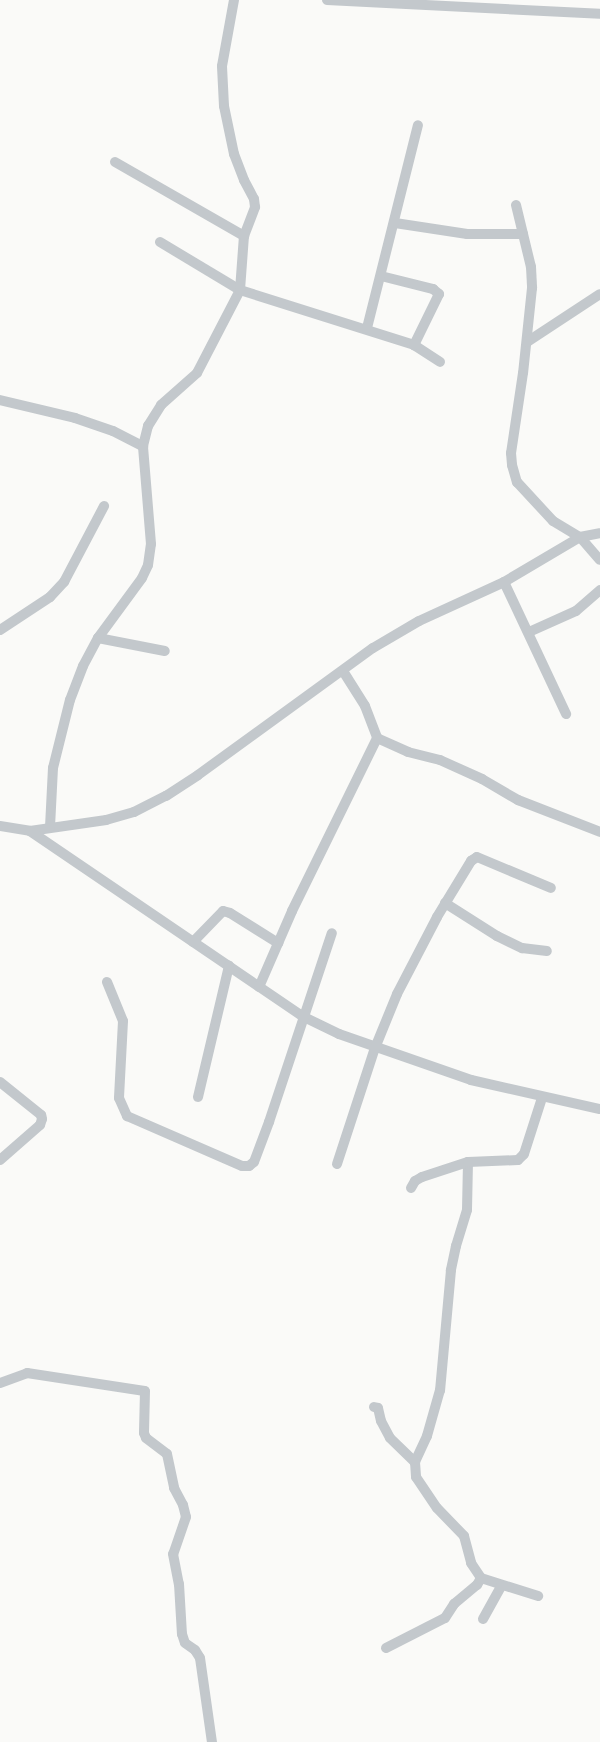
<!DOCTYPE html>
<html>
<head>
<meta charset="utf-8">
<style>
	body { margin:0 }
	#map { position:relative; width:600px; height:1742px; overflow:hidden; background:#fafaf8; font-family:"Varela Round",sans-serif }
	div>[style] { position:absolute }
	.minor>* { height:10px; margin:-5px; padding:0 5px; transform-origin:5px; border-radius:5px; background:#c3c8cc }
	span { translate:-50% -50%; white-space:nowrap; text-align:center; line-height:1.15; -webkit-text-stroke:5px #fff; paint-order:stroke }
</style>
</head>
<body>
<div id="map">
	<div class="minor">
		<div style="left:327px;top:0;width:273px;rotate:2.9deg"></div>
		<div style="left:115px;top:162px;width:149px;rotate:29.8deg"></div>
		<div style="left:516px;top:205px;width:64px;rotate:76.4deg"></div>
		<div style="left:531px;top:267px;width:21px;rotate:87deg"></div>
		<div style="left:532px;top:288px;width:85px;rotate:96deg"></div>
		<div style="left:523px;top:373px;width:81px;rotate:98.5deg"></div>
		<div style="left:511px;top:453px;width:12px;rotate:85deg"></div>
		<div style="left:512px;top:465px;width:18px;rotate:74deg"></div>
		<div style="left:517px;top:482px;width:53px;rotate:47.3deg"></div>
		<div style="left:553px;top:521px;width:31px;rotate:31deg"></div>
		<div style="left:580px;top:537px;width:30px;rotate:49deg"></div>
		<div style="left:395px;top:223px;width:73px;rotate:8.7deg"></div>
		<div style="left:467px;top:234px;width:56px"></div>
		<div style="left:160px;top:242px;width:93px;rotate:31deg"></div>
		<div style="left:240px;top:290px;width:182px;rotate:17.5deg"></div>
		<div style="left:414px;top:345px;width:31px;rotate:33deg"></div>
		<div style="left:381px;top:276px;width:54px;rotate:14deg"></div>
		<div style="left:433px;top:289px;width:8px;rotate:40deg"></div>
		<div style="left:439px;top:294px;width:57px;rotate:116.1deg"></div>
		<div style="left:367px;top:328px;width:209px;rotate:-75.9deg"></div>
		<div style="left:527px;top:342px;width:87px;rotate:-33.3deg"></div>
		<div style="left:0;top:400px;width:77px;rotate:13.5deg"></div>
		<div style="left:75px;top:418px;width:40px;rotate:18.9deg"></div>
		<div style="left:113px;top:431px;width:34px;rotate:27deg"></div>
		<div style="left:504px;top:582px;width:146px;rotate:64.8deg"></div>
		<div style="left:0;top:630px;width:60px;rotate:-33.4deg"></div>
		<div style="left:50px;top:597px;width:21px;rotate:-47deg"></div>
		<div style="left:64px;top:582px;width:86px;rotate:-62.2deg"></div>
		<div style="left:529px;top:632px;width:51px;rotate:-24.1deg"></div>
		<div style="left:576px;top:611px;width:32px;rotate:-41deg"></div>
		<div style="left:98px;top:638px;width:68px;rotate:11deg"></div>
		<div style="left:343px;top:671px;width:41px;rotate:57.8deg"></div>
		<div style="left:365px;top:706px;width:34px;rotate:69deg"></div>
		<div style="left:377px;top:738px;width:34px;rotate:24deg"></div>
		<div style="left:408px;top:752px;width:33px;rotate:14deg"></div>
		<div style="left:440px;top:760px;width:46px;rotate:24.3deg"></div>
		<div style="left:482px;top:779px;width:42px;rotate:30.3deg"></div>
		<div style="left:518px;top:800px;width:88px;rotate:21.3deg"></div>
		<div style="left:0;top:826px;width:30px;rotate:9deg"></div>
		<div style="left:30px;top:831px;width:77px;rotate:-8.2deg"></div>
		<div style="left:106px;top:820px;width:29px;rotate:-16deg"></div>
		<div style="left:134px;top:812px;width:36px;rotate:-27deg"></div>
		<div style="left:166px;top:796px;width:38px;rotate:-33deg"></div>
		<div style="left:198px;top:775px;width:216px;rotate:-36deg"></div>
		<div style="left:373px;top:648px;width:53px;rotate:-30.4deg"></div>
		<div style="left:419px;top:621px;width:94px;rotate:-24.6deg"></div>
		<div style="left:504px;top:582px;width:88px;rotate:-30.6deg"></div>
		<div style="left:580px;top:537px;width:20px;rotate:-11deg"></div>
		<div style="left:50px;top:827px;width:59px;rotate:-87.1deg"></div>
		<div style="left:53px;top:768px;width:70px;rotate:-76deg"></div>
		<div style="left:70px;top:700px;width:36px;rotate:-69deg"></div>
		<div style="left:83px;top:666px;width:32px;rotate:-62deg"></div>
		<div style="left:98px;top:638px;width:74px;rotate:-53.7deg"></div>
		<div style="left:142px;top:578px;width:14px;rotate:-65deg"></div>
		<div style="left:148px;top:565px;width:21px;rotate:-82deg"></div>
		<div style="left:151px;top:544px;width:98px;rotate:-94.7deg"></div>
		<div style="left:143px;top:446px;width:21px;rotate:-76deg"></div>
		<div style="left:148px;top:426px;width:25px;rotate:-58deg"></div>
		<div style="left:161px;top:405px;width:48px;rotate:-41.6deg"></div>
		<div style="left:197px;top:373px;width:93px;rotate:-62.6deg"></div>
		<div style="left:240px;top:290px;width:54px;rotate:-85.8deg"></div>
		<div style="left:244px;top:236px;width:31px;rotate:-69deg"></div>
		<div style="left:255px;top:207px;width:8px;rotate:-97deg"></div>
		<div style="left:254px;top:199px;width:21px;rotate:-118deg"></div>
		<div style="left:244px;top:180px;width:28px;rotate:-111deg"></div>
		<div style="left:234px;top:154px;width:49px;rotate:-101.8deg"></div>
		<div style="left:224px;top:106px;width:40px;rotate:-92.9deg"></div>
		<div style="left:222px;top:66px;width:67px;rotate:-79.7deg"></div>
		<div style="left:30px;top:831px;width:331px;rotate:34.2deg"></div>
		<div style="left:304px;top:1017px;width:39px;rotate:26deg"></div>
		<div style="left:339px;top:1034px;width:140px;rotate:19.2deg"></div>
		<div style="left:471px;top:1080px;width:132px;rotate:12.7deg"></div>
		<div style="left:445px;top:903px;width:62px;rotate:32.4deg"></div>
		<div style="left:497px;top:936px;width:28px;rotate:26deg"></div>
		<div style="left:522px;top:948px;width:25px;rotate:7deg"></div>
		<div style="left:193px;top:942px;width:43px;rotate:-45.9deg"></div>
		<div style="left:223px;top:911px;width:7px;rotate:16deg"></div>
		<div style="left:230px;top:913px;width:57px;rotate:32deg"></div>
		<div style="left:107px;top:982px;width:42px;rotate:67.7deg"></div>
		<div style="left:123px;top:1021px;width:77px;rotate:93deg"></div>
		<div style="left:119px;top:1098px;width:20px;rotate:66deg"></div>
		<div style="left:127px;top:1116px;width:125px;rotate:23.5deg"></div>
		<div style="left:242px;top:1166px;width:7px"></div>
		<div style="left:249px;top:1166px;width:6px;rotate:-39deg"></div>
		<div style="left:254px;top:1162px;width:43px;rotate:-69.4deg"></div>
		<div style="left:269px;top:1122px;width:199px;rotate:-71.6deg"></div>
		<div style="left:259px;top:987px;width:83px;rotate:-66.5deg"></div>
		<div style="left:292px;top:911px;width:193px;rotate:-63.8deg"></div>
		<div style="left:0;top:1082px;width:53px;rotate:38.8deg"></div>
		<div style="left:41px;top:1115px;width:4px;rotate:76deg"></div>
		<div style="left:42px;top:1119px;width:6px;rotate:108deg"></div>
		<div style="left:40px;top:1125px;width:53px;rotate:138.8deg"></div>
		<div style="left:198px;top:1097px;width:135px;rotate:-76.7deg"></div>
		<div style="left:468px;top:1162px;width:48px;rotate:91.2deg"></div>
		<div style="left:467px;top:1210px;width:38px;rotate:107deg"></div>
		<div style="left:456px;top:1246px;width:25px;rotate:102deg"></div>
		<div style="left:451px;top:1270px;width:121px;rotate:95.2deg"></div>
		<div style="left:440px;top:1390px;width:48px;rotate:105.8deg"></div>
		<div style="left:427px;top:1436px;width:29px;rotate:115deg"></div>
		<div style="left:415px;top:1462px;width:15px;rotate:86deg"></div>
		<div style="left:416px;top:1477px;width:37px;rotate:56deg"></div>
		<div style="left:437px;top:1508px;width:39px;rotate:46deg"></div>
		<div style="left:464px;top:1536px;width:28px;rotate:75deg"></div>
		<div style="left:471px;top:1563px;width:18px;rotate:56deg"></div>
		<div style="left:481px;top:1578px;width:60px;rotate:17.5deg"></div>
		<div style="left:337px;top:1164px;width:122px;rotate:-71.9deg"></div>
		<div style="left:375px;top:1048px;width:58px;rotate:-67.8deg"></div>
		<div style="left:397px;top:994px;width:87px;rotate:-62.5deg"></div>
		<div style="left:437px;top:917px;width:66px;rotate:-58.7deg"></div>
		<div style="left:471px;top:861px;width:7px;rotate:-34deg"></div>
		<div style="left:477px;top:857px;width:80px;rotate:22.7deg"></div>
		<div style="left:411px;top:1188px;width:8px;rotate:-60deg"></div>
		<div style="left:415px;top:1181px;width:8px;rotate:-30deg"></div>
		<div style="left:422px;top:1177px;width:48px;rotate:-18.1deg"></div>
		<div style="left:468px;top:1162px;width:50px;rotate:-2.3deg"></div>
		<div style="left:518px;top:1160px;width:8px;rotate:-45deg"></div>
		<div style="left:524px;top:1154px;width:59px;rotate:-72.2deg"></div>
		<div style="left:0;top:1383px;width:29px;rotate:-20deg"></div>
		<div style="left:27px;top:1373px;width:119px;rotate:8.7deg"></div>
		<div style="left:145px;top:1391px;width:42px;rotate:91.4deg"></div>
		<div style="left:144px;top:1433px;width:5px;rotate:68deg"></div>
		<div style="left:146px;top:1438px;width:26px;rotate:37deg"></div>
		<div style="left:167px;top:1454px;width:35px;rotate:78deg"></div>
		<div style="left:174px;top:1488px;width:19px;rotate:62deg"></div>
		<div style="left:183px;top:1505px;width:12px;rotate:76deg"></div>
		<div style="left:186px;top:1517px;width:39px;rotate:109deg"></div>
		<div style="left:173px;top:1554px;width:31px;rotate:79deg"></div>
		<div style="left:179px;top:1584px;width:50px;rotate:86.6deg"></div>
		<div style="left:182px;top:1634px;width:9px;rotate:72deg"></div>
		<div style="left:185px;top:1643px;width:12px;rotate:35deg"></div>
		<div style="left:195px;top:1650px;width:9px;rotate:58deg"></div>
		<div style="left:200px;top:1658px;width:85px;rotate:81.9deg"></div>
		<div style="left:374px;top:1407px;width:4px;rotate:14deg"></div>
		<div style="left:378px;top:1408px;width:13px;rotate:77deg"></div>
		<div style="left:381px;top:1421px;width:19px;rotate:62deg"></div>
		<div style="left:390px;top:1438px;width:35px;rotate:44deg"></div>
		<div style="left:483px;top:1619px;width:38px;rotate:-61deg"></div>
		<div style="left:386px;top:1648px;width:66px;rotate:-27deg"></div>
		<div style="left:445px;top:1618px;width:17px;rotate:-57deg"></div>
		<div style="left:454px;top:1604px;width:30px;rotate:-40deg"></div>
		<div style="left:477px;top:1585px;width:8px;rotate:-60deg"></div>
	</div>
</div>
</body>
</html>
